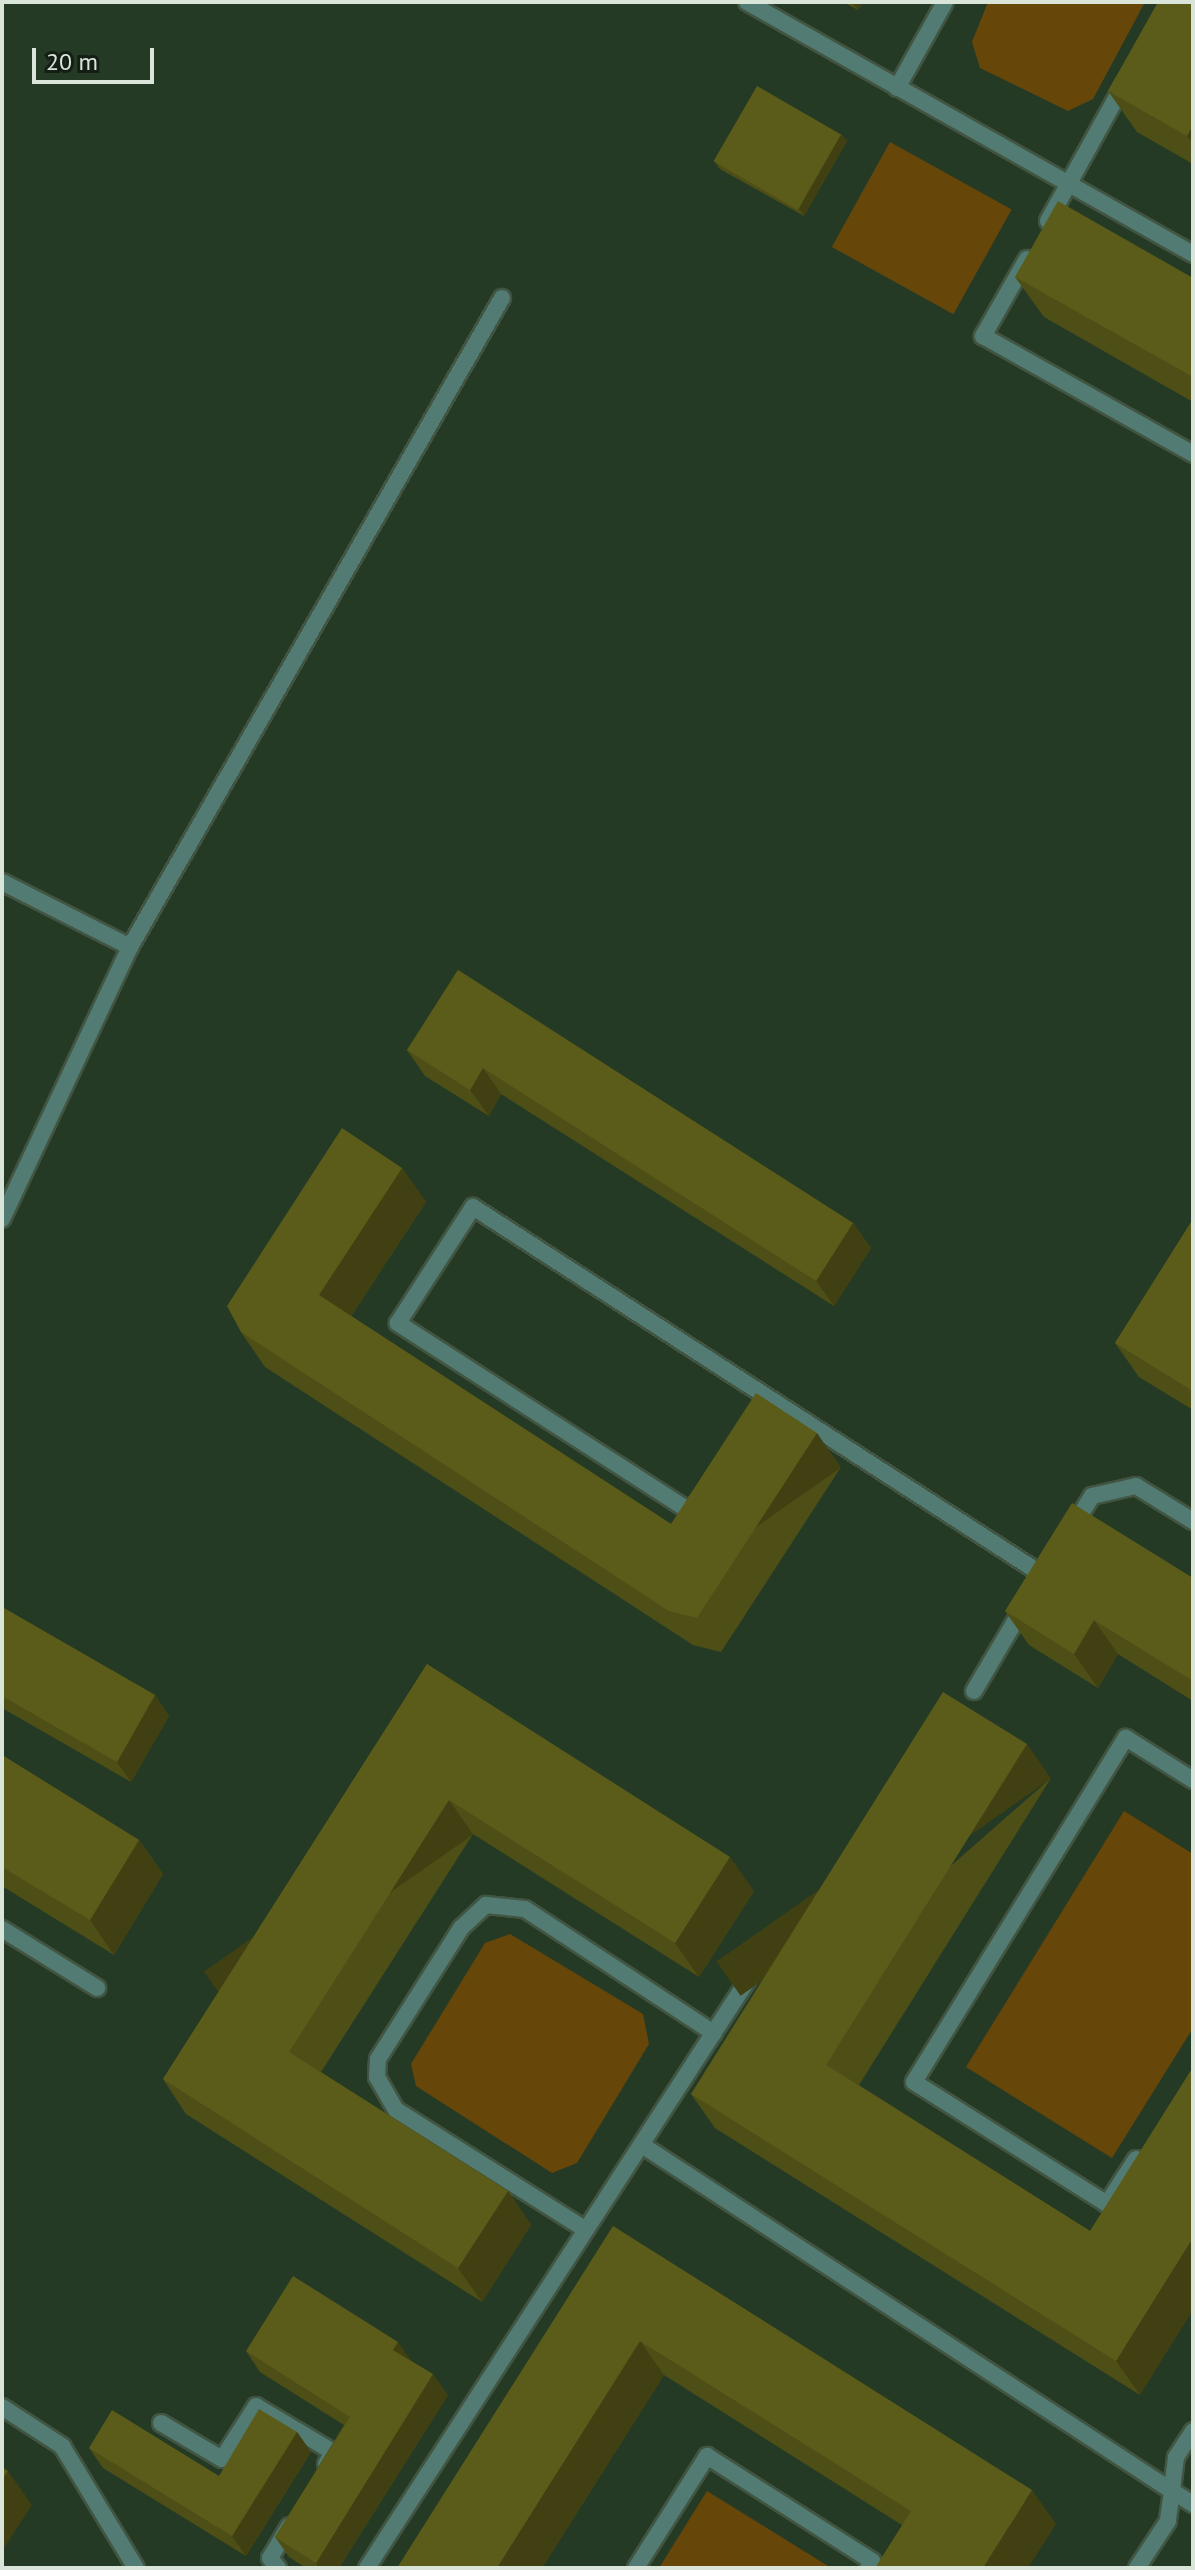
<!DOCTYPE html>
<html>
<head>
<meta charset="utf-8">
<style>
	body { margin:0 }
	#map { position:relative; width:1195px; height:2570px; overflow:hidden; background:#253a25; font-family:"PT Sans",sans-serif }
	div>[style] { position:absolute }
	.green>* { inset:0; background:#67460a; transform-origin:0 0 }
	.roads { filter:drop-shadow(2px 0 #425542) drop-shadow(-2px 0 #425542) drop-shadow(0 2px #425542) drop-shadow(0 -2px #425542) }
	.service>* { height:16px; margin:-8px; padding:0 8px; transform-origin:8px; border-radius:8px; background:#527c73 }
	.minor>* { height:16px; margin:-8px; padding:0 8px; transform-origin:8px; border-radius:8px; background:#527c73 }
	.wall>* { inset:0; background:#4e4f16 }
	.shaded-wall>* { inset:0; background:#404012; transform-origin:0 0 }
	.building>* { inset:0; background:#5b5c1a; transform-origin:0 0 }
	span { translate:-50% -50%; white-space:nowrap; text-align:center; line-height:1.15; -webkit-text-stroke:7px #151e15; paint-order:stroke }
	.frame { position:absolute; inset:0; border:4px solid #d9e5d8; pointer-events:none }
	.scale { position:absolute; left:32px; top:48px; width:122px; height:36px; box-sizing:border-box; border:4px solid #d9e5d8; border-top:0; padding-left:10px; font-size:24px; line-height:28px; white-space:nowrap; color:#d9e5d8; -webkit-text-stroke:6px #151e15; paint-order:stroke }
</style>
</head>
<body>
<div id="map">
	<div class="green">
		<div style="clip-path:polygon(988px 2px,1145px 2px,1093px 99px,1068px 111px,980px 68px,972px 42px)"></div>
		<div style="left:890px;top:142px;width:139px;height:120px;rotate:29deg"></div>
		<div style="clip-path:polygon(1124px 1811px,1193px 1854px,1193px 2028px,1112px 2158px,966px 2067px)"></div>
		<div style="clip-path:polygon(510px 1934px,643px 2014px,649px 2044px,577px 2163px,552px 2173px,416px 2086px,411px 2064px,485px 1943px)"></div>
		<div style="clip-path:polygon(707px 2491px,828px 2566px,827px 2568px,659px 2568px)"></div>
	</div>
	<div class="roads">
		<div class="service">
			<div style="left:747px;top:2px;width:512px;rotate:29.47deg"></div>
			<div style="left:897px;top:88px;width:98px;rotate:-60.8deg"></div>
			<div style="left:1048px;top:221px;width:157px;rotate:-61deg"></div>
			<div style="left:1027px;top:259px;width:89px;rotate:119.7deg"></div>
			<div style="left:983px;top:336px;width:241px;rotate:29.3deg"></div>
			<div style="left:2px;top:882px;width:144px;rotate:26.9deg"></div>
			<div style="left:696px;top:1504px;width:9px;rotate:122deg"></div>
			<div style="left:691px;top:1512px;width:349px;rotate:-147.2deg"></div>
			<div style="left:398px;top:1323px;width:138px;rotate:-57.1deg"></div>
			<div style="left:473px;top:1207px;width:678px;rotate:32.85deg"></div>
			<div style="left:1072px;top:1528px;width:38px;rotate:-58deg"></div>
			<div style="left:1092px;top:1496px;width:45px;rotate:-12.8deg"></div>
			<div style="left:1136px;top:1486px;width:67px;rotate:31.6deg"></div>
			<div style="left:974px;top:1691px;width:99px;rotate:-59.5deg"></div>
			<div style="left:2px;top:1929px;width:112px;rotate:31.8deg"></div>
			<div style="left:645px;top:2147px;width:629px;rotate:33.13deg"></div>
			<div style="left:1172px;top:2491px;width:30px;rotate:98deg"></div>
			<div style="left:1168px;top:2521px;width:56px;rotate:123.4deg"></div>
			<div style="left:1136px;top:2159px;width:54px;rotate:122.8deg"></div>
			<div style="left:1107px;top:2204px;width:228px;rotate:-147.7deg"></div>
			<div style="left:914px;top:2082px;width:404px;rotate:-58.4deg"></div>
			<div style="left:1126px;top:1738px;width:79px;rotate:32.1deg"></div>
			<div style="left:583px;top:2228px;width:221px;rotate:-147.7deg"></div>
			<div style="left:396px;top:2110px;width:38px;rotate:-120deg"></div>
			<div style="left:377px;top:2077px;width:18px;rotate:-87deg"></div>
			<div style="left:378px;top:2059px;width:155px;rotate:-57.6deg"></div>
			<div style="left:461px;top:1928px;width:34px;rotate:-43deg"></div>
			<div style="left:486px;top:1905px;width:39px;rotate:6deg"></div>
			<div style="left:525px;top:1909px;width:226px;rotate:33.3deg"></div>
			<div style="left:2px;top:2407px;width:72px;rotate:33deg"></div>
			<div style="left:62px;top:2446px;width:143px;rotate:58.8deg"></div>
			<div style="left:161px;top:2423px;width:71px;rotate:30.5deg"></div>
			<div style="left:222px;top:2459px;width:63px;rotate:-57.3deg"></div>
			<div style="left:256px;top:2406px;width:90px;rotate:30.9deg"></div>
			<div style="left:333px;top:2452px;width:14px;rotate:120deg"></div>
			<div style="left:1193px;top:2431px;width:31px;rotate:123deg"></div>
			<div style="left:1176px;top:2457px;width:34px;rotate:97deg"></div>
			<div style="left:1172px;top:2491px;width:25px;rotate:32deg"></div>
			<div style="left:278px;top:2568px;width:13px;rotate:-129deg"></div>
			<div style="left:270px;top:2558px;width:37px;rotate:-59deg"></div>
			<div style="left:367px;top:2568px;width:760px;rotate:-57.08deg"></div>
			<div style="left:636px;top:2568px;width:133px;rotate:-57.6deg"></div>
			<div style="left:707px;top:2456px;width:196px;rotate:32.5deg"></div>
			<div style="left:872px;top:2561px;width:8px;rotate:120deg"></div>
		</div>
		<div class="minor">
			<div style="left:2px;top:1219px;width:301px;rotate:-64.8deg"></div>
			<div style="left:130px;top:947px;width:748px;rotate:-60.18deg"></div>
		</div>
	</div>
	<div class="wall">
		<div style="clip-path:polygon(843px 2px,863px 2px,858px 10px)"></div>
		<div style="clip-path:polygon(1193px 2px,1193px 164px,1137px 132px,1108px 91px)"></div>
		<div style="clip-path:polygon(841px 134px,847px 141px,804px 216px,720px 169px,715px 162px)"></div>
		<div style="clip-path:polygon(1015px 277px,1193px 278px,1193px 402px,1044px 317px)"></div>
		<div style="clip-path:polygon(458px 970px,853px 1223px,871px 1248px,834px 1306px,501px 1094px,489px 1116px,425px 1076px,407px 1050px)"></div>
		<div style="clip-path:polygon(402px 1168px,426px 1202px,351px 1316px,671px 1524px,841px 1467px,721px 1652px,693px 1645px,265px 1367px,241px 1332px)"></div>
		<div style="clip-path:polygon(1193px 1219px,1193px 1410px,1139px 1377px,1115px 1343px)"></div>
		<div style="clip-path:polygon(1193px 1578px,1193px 1701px,1118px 1654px,1098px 1688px,1029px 1645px,1005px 1611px)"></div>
		<div style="clip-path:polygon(2px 1607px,155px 1695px,169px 1716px,131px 1782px,2px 1708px)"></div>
		<div style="clip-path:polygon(427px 1664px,754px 1891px,699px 1977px,473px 1834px,321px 2072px,508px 2191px,531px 2225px,482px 2302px,186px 2114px,163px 2079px)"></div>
		<div style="clip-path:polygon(2px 1755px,139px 1840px,163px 1874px,114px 1955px,2px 1886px)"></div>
		<div style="clip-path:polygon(1051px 1778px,859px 2085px,1090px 2231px,1140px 2395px,715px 2128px,691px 2094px)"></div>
		<div style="clip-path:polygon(613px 2226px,1056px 2524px,902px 2525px,664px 2375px,542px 2568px)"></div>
		<div style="clip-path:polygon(246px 2351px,411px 2361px,448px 2395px,339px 2568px,306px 2568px,289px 2557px,275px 2537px,344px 2425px,260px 2372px)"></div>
		<div style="clip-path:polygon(297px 2432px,311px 2452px,246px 2556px,103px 2468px,89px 2448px,219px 2476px)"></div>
	</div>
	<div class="shaded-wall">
		<div style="clip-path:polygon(852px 2px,863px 2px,858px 10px)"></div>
		<div style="clip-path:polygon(1193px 125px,1193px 144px,1187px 136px)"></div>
		<div style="clip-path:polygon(841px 134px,847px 141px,804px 216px,799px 209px)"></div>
		<div style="clip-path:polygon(483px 1068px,501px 1094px,489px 1116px,470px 1090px)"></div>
		<div style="clip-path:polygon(402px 1168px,426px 1202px,343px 1329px,319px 1295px)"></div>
		<div style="clip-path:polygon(853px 1223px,871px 1248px,834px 1306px,816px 1281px)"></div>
		<div style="left:817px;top:1433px;width:42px;height:221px;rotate:55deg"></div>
		<div style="clip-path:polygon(1094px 1620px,1118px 1654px,1098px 1688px,1074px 1654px)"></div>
		<div style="clip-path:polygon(155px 1695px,169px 1716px,131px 1782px,117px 1762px)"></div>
		<div style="left:1027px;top:1744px;width:42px;height:379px;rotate:55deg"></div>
		<div style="left:449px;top:1800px;width:42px;height:299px;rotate:55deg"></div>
		<div style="clip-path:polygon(139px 1840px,163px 1874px,114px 1955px,90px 1920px)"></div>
		<div style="clip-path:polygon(730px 1857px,754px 1891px,699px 1977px,675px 1943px)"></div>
		<div style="clip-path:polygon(508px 2191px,531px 2225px,482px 2302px,458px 2268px)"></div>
		<div style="clip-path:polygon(1193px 2238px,1193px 2310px,1140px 2395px,1116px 2361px)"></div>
		<div style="clip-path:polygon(640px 2341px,664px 2375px,542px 2568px,497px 2568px)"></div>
		<div style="clip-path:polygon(398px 2342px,412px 2362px,393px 2350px)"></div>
		<div style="clip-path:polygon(433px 2374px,448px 2395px,339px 2568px,319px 2568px,316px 2563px)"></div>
		<div style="clip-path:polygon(297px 2432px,311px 2452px,246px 2556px,232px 2536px)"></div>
		<div style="clip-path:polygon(8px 2471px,32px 2505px,2px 2551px,2px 2480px)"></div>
		<div style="clip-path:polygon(1032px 2490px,1056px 2524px,1028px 2568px,983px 2568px)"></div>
	</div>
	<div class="building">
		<div style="clip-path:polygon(1158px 2px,1193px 2px,1193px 125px,1187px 136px,1108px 91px)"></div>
		<div style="left:757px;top:86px;width:97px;height:87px;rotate:30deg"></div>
		<div style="clip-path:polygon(1058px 201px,1193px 278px,1193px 377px,1015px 277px)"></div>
		<div style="clip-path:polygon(458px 970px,853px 1223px,816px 1281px,483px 1068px,470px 1090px,407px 1050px)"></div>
		<div style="clip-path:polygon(342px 1128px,402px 1168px,319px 1295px,671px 1524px,756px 1393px,817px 1433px,697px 1618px,669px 1611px,241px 1332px,227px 1306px)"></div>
		<div style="clip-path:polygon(1193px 1219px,1193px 1391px,1115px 1343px)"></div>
		<div style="clip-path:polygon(1072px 1503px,1193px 1578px,1193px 1681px,1094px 1620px,1074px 1654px,1005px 1611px)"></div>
		<div style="clip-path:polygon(2px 1607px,155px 1695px,117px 1762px,2px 1696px)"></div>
		<div style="clip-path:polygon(427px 1664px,730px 1857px,675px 1943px,449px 1800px,289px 2052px,508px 2191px,458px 2268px,163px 2079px)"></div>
		<div style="clip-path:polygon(943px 1692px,1027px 1744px,826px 2065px,1090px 2231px,1193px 2067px,1193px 2238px,1116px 2361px,691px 2094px)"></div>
		<div style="clip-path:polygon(2px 1755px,139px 1840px,90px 1920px,2px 1867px)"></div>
		<div style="clip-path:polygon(613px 2226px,1032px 2490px,983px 2568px,875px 2568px,911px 2511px,640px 2341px,497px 2568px,397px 2568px)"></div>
		<div style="clip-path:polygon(293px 2276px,398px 2342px,393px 2350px,433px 2374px,316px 2563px,275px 2537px,350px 2417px,246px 2351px)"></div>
		<div style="clip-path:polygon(259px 2409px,297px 2432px,232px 2536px,89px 2448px,112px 2410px,219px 2476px)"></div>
		<div style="clip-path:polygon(2px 2467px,8px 2471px,2px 2480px)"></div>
	</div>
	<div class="frame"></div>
	<div class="scale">20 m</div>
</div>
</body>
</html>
